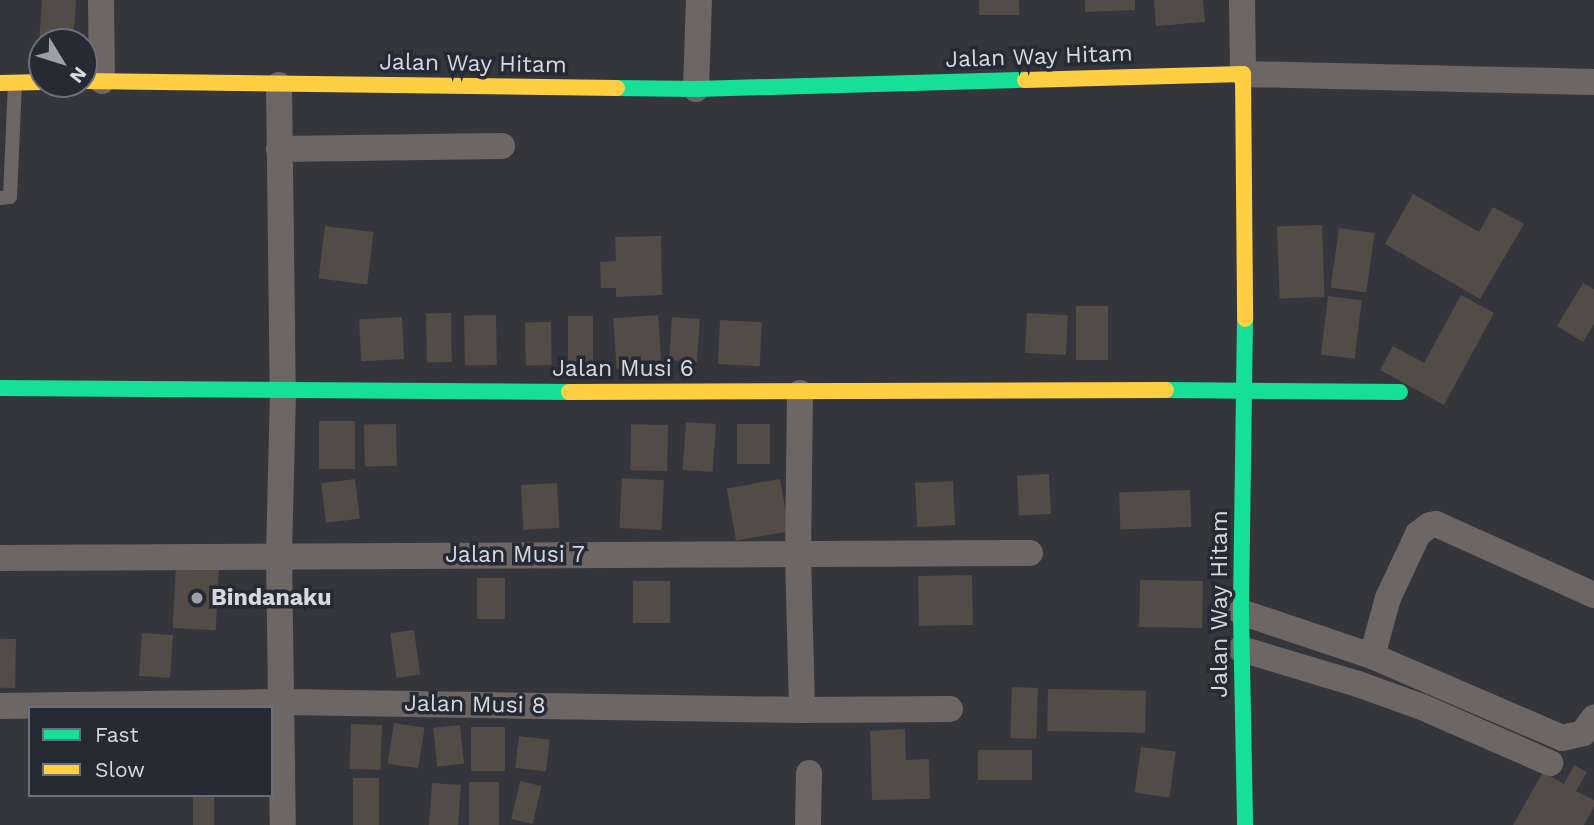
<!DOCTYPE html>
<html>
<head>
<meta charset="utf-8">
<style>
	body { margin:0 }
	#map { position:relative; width:1594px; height:825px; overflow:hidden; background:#34363c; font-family:"Work Sans",sans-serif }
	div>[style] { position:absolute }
	.building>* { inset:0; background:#524b46; transform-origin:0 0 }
	.lane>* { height:14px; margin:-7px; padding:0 7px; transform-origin:7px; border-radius:7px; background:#6e6665 }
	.street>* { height:26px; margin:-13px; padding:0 13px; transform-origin:13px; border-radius:13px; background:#6e6665 }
	.fast>* { height:16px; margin:-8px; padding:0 8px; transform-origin:8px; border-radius:8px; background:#16e098 }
	.slow>* { height:16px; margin:-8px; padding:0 8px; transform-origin:8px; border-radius:8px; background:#ffcf43 }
	.dots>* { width:19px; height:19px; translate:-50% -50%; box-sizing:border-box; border:4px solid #262a35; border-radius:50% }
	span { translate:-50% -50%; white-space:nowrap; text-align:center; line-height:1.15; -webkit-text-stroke:7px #262a35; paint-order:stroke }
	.street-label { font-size:23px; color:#d7d9e1 }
	.poi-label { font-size:23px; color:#d7d9e1; font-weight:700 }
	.left { translate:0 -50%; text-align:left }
	.legend { position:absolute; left:28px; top:706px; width:245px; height:91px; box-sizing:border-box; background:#262a35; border:2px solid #6d707a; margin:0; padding:9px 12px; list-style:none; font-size:21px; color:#d7d9e1 }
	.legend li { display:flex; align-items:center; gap:14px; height:35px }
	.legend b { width:35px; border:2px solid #6d707a }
	.north { position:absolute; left:28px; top:28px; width:70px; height:70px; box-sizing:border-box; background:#262a35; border:2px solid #6d707a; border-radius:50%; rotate:128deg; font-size:19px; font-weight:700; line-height:28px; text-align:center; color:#d7d9e1 }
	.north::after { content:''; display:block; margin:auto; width:24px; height:32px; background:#9ea0a7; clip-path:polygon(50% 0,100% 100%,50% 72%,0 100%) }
</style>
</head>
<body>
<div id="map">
	<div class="building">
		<div style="clip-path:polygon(42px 0,76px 0,73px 42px,39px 44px)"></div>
		<div style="left:979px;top:0;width:40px;height:15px"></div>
		<div style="clip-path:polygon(1085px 0,1135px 0,1135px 10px,1085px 12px)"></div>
		<div style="clip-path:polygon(1154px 0,1203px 0,1205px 22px,1156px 26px)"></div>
		<div style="clip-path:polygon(1413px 194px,1479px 232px,1493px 207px,1524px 224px,1480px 299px,1385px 244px)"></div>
		<div style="left:1322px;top:225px;width:72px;height:45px;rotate:88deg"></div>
		<div style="left:325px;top:226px;width:49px;height:53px;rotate:7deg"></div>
		<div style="left:1339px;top:228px;width:36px;height:60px;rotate:8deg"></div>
		<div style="clip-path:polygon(661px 236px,662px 295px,616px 297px,616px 288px,601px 288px,600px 262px,616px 261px,615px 237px)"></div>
		<div style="clip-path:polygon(1583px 283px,1594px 289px,1594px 324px,1583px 342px,1557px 326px)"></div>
		<div style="clip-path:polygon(1461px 295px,1494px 313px,1444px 405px,1380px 370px,1393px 346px,1424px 363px)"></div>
		<div style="left:1328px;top:296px;width:34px;height:59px;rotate:7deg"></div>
		<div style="left:1076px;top:306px;width:32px;height:54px"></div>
		<div style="left:451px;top:313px;width:49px;height:25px;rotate:89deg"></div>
		<div style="left:1027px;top:313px;width:41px;height:40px;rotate:3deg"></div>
		<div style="left:496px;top:315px;width:50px;height:32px;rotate:89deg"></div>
		<div style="left:658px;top:315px;width:51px;height:45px;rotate:86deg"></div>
		<div style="left:568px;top:316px;width:25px;height:53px"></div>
		<div style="left:402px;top:317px;width:42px;height:43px;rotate:87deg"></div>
		<div style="left:672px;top:317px;width:28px;height:43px;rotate:4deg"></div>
		<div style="left:720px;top:320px;width:42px;height:44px;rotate:3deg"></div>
		<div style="left:551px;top:322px;width:43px;height:26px;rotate:89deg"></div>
		<div style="left:319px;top:421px;width:36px;height:48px"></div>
		<div style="left:686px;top:422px;width:30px;height:48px;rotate:4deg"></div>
		<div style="left:396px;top:424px;width:42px;height:32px;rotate:89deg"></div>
		<div style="left:737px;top:424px;width:33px;height:40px"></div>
		<div style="left:668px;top:425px;width:46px;height:37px;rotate:91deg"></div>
		<div style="left:1049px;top:474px;width:40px;height:32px;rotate:87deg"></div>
		<div style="left:622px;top:478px;width:42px;height:50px;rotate:3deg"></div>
		<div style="left:355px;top:479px;width:40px;height:34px;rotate:83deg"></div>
		<div style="left:780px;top:479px;width:53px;height:54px;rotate:80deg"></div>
		<div style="left:953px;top:481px;width:44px;height:38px;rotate:87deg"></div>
		<div style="left:557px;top:483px;width:45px;height:36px;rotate:87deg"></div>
		<div style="left:1190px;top:490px;width:37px;height:71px;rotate:88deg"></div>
		<div style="left:176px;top:565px;width:43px;height:63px;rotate:3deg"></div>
		<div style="left:972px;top:575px;width:50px;height:54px;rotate:89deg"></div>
		<div style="left:477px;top:578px;width:28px;height:41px"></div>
		<div style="left:1140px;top:580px;width:63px;height:47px;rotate:1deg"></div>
		<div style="left:633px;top:581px;width:37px;height:42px"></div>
		<div style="left:414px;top:630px;width:45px;height:24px;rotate:82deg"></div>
		<div style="left:142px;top:633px;width:31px;height:43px;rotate:4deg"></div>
		<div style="left:16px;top:639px;width:49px;height:16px;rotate:91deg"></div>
		<div style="left:1012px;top:687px;width:26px;height:51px;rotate:2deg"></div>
		<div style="left:1048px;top:689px;width:98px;height:42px;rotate:1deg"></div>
		<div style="left:394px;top:723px;width:31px;height:41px;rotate:9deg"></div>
		<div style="left:351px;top:724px;width:31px;height:45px;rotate:2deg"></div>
		<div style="left:460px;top:725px;width:39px;height:27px;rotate:84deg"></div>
		<div style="left:471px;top:727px;width:34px;height:44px"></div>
		<div style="clip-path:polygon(905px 729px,906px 760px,929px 759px,930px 799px,872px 800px,870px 731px)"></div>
		<div style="left:519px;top:736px;width:31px;height:32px;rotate:7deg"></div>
		<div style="left:1141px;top:747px;width:35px;height:46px;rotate:8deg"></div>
		<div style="left:978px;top:750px;width:54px;height:30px"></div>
		<div style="clip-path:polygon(1574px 765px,1587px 772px,1576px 791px,1594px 800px,1594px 807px,1584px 825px,1513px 825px,1543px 772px,1564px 784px)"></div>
		<div style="left:353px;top:778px;width:26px;height:47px"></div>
		<div style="left:520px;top:781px;width:22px;height:39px;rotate:13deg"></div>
		<div style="left:469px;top:782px;width:30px;height:43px"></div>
		<div style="left:432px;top:783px;width:29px;height:42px;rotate:4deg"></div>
		<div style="left:193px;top:795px;width:21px;height:30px"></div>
	</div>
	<div class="lane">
		<div style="left:0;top:198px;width:10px;rotate:-6deg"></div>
		<div style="left:10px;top:197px;width:113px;rotate:-87.5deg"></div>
	</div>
	<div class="street">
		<div style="left:101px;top:0;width:81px;rotate:89.3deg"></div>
		<div style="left:1242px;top:0;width:74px;rotate:89.2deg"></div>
		<div style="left:1243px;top:74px;width:351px;rotate:1.3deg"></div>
		<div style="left:279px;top:85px;width:306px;rotate:89.3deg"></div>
		<div style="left:283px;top:391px;width:164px;rotate:91.4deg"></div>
		<div style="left:279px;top:555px;width:270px;rotate:89.2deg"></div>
		<div style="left:696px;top:89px;width:89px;rotate:-88.1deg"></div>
		<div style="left:279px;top:149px;width:223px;rotate:-0.8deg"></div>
		<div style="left:800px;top:393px;width:162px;rotate:90.7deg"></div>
		<div style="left:798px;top:555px;width:155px;rotate:88.5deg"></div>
		<div style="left:0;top:558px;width:1030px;rotate:-0.28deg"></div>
		<div style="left:1241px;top:612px;width:138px;rotate:18.6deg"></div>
		<div style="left:1372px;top:656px;width:207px;rotate:23.3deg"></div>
		<div style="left:1562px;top:738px;width:22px;rotate:-13deg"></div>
		<div style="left:1583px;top:733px;width:19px;rotate:-54deg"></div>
		<div style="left:1241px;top:649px;width:122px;rotate:16.7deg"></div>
		<div style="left:1358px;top:684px;width:68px;rotate:19.8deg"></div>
		<div style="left:1422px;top:707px;width:140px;rotate:23.6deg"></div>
		<div style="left:1372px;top:656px;width:60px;rotate:-74.6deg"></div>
		<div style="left:1388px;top:598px;width:71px;rotate:-64.9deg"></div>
		<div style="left:1418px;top:534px;width:15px;rotate:-37deg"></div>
		<div style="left:1430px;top:525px;width:6px;rotate:-9deg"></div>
		<div style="left:1436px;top:524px;width:173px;rotate:24.2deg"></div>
		<div style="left:0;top:706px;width:283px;rotate:-0.8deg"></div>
		<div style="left:283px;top:702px;width:519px;rotate:0.88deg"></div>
		<div style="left:802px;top:710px;width:148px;rotate:-0.4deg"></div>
		<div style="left:808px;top:825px;width:52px;rotate:-88.9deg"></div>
	</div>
	<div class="fast">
		<div style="left:617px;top:88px;width:79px;rotate:0.7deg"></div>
		<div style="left:696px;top:89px;width:329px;rotate:-1.6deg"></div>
		<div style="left:1245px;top:319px;width:293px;rotate:90.8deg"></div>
		<div style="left:1241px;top:612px;width:213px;rotate:88.9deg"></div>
		<div style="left:0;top:388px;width:569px;rotate:0.4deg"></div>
		<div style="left:1166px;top:390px;width:234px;rotate:0.5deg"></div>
	</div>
	<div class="slow">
		<div style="left:1025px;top:80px;width:218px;rotate:-1.6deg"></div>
		<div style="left:1243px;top:74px;width:245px;rotate:89.5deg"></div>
		<div style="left:84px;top:81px;width:533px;rotate:0.75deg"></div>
		<div style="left:0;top:83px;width:42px;rotate:-1.4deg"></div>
		<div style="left:569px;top:392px;width:597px;rotate:-0.19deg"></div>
	</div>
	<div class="dots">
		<div style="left:197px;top:598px;background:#9ea0a7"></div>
	</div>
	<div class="street-label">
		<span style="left:1039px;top:57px;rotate:-2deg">Jalan Way Hitam</span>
		<span style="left:473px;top:64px;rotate:1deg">Jalan Way Hitam</span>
		<span style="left:623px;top:369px">Jalan Musi 6</span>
		<span style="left:515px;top:555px">Jalan Musi 7</span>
		<span style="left:1220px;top:604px;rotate:-90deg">Jalan Way Hitam</span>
		<span style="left:475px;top:705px;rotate:1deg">Jalan Musi 8</span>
	</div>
	<div class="poi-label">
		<span class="left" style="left:211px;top:598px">Bindanaku</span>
	</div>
	<ul class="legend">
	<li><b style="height:9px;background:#16e098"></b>Fast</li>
	<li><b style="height:9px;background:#ffcf43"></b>Slow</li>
	</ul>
	<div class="north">N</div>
</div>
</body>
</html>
